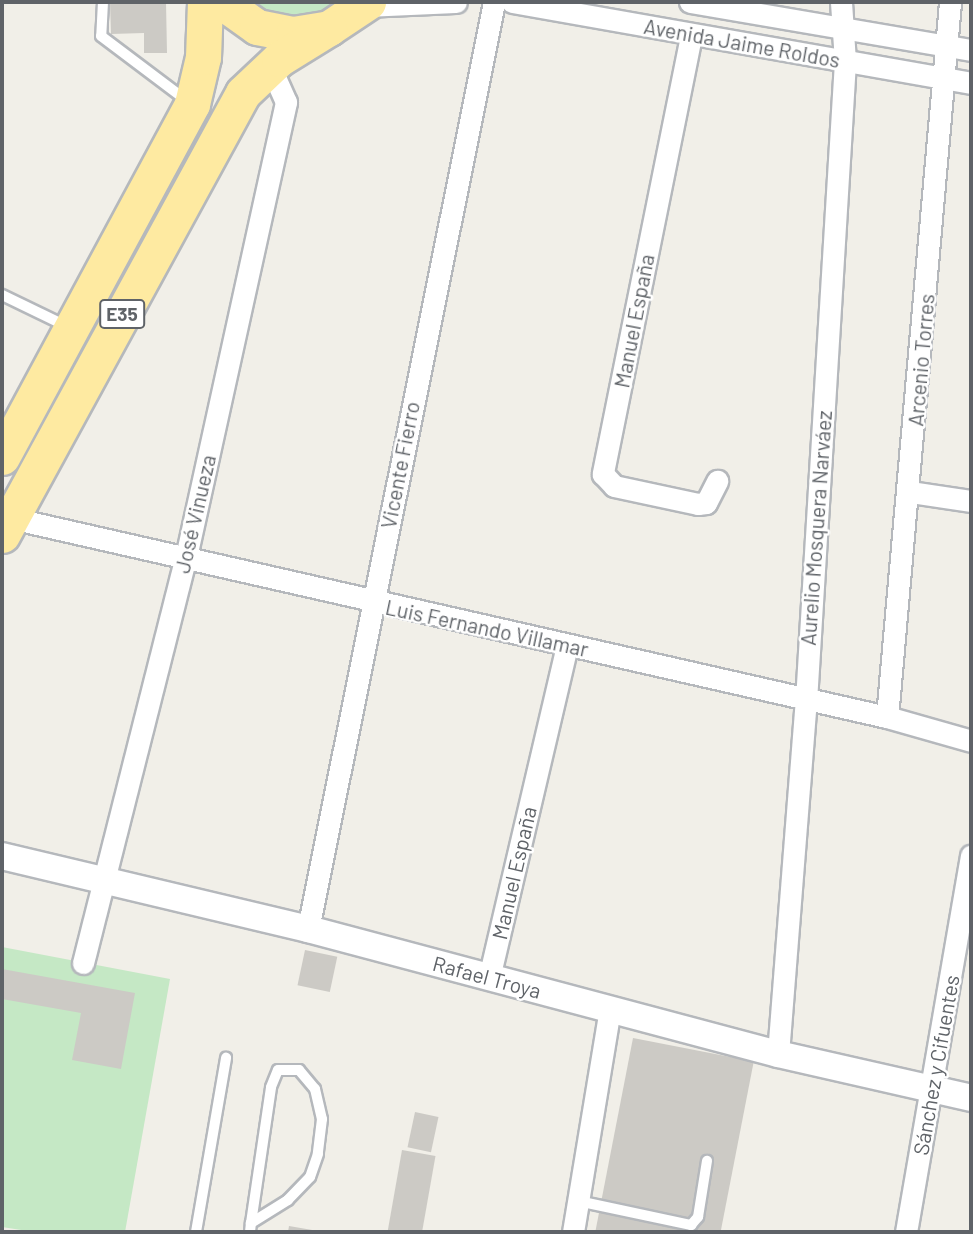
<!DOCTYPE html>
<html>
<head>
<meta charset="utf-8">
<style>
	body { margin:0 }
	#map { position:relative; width:973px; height:1234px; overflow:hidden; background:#f1efe8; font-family:Barlow,sans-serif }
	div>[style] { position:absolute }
	.green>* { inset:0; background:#c5e8c5 }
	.building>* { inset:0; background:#cccac5; transform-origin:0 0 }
	.roads { filter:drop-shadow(2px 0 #b5b8bc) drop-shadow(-2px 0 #b5b8bc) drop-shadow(0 2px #b5b8bc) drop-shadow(0 -2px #b5b8bc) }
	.service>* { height:10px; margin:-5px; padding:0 5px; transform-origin:5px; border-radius:5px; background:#fff }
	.minor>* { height:21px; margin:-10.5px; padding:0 10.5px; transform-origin:10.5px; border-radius:10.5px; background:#fff }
	.tertiary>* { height:26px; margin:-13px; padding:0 13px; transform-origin:13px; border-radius:13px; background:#fff }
	.trunk>* { height:35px; margin:-17.5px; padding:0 17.5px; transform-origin:17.5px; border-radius:17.5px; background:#feeaa1 }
	span { translate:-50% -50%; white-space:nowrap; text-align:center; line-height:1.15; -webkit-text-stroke:5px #fff; paint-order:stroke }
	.shield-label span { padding:2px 5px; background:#fff; border:2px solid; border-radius:5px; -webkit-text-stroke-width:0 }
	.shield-label { font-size:19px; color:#5f6368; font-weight:700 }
	.street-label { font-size:21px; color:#5f6368 }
	.frame { position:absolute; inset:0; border:4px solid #5f6368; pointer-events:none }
</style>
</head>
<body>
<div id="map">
	<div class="green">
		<div style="clip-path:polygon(240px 2px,350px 2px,333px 14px,278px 21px)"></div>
		<div style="clip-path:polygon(2px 947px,170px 979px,125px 1232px,34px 1232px,2px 1227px)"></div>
	</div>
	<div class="building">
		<div style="clip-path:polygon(110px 2px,166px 2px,167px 53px,144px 53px,144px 33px,111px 34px)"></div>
		<div style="left:305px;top:950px;width:33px;height:36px;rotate:12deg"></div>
		<div style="clip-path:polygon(2px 969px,135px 993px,121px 1069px,72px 1060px,81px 1013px,2px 999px)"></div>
		<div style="left:633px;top:1038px;width:123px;height:198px;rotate:11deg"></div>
		<div style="left:415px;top:1112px;width:24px;height:36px;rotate:12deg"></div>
		<div style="left:402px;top:1150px;width:34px;height:83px;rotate:10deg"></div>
		<div style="clip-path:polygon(289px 1226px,318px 1231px,318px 1232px,288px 1232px)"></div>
	</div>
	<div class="roads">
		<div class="service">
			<div style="left:103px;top:2px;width:34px;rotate:93deg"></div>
			<div style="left:101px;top:36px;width:106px;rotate:37deg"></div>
			<div style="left:2px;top:295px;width:71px;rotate:25.8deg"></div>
			<div style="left:578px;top:1201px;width:116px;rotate:12deg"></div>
			<div style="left:691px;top:1225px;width:11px;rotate:-49deg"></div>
			<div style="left:698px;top:1217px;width:57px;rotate:-80.9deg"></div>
			<div style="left:196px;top:1232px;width:177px;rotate:-80.2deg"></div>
			<div style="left:250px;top:1232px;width:9px;rotate:-84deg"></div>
			<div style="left:251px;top:1223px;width:137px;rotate:-81.6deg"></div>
			<div style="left:271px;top:1087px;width:18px;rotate:-68deg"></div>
			<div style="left:278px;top:1070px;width:21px"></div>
			<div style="left:299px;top:1070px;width:25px;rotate:50deg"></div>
			<div style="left:315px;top:1089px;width:31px;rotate:77deg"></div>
			<div style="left:322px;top:1119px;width:35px;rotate:97deg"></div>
			<div style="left:318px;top:1154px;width:24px;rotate:109deg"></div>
			<div style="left:310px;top:1177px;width:32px;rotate:134deg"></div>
			<div style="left:288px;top:1200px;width:44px;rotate:148.1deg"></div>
		</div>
		<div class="minor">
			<div style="left:512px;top:2px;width:466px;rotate:10deg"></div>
			<div style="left:690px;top:2px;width:285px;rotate:9.7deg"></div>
			<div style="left:364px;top:6px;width:92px;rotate:-2.5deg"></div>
			<div style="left:691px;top:36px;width:447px;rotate:101.4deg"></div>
			<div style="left:603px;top:474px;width:16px;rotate:47deg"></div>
			<div style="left:614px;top:486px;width:86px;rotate:12.1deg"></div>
			<div style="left:698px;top:504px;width:8px;rotate:-7deg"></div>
			<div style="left:706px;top:503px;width:25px;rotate:-63deg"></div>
			<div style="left:910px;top:492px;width:62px;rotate:8.4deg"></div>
			<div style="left:2px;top:516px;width:908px;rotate:12.8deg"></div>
			<div style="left:887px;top:717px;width:87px;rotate:15.9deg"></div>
			<div style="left:887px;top:717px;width:718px;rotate:-84.96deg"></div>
			<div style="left:308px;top:929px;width:945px;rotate:-78.65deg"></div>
			<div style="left:83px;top:963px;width:419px;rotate:-75.8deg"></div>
			<div style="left:186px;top:557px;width:466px;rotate:-77.6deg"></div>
			<div style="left:286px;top:102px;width:39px;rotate:-114deg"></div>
			<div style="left:489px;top:978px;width:342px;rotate:-76.8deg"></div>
			<div style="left:778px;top:1054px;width:354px;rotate:-85.5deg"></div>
			<div style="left:806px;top:701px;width:641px;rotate:-86.51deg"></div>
			<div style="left:845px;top:61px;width:59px;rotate:-93.9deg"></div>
			<div style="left:573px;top:1232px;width:226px;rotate:-80.6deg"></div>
			<div style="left:906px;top:1232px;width:382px;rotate:-80.2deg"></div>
		</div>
		<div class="tertiary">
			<div style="left:2px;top:856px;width:315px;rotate:13.4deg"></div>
			<div style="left:308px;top:929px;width:486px;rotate:14.9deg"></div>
			<div style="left:778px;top:1054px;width:198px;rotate:12.8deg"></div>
		</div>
		<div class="trunk">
			<div style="left:222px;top:2px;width:43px;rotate:35.5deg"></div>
			<div style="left:257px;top:27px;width:37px;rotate:11deg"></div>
			<div style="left:293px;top:34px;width:36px;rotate:-9deg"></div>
			<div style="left:329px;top:28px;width:47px;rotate:-33.7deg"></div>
			<div style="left:2px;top:457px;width:401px;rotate:-61.7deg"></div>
			<div style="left:192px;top:104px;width:48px;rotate:-76.8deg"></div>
			<div style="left:203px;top:57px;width:55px;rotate:-87.9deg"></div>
			<div style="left:2px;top:535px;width:503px;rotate:-61.4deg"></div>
			<div style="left:243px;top:93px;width:50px;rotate:-43.4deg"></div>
			<div style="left:279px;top:59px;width:59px;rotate:-31.8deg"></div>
		</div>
	</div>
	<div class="shield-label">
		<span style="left:122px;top:314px">E35</span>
	</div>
	<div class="street-label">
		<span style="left:742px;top:43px;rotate:10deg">Avenida Jaime Roldos</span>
		<span style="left:634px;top:321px;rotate:-79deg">Manuel España</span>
		<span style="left:921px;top:360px;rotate:-85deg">Arcenio Torres</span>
		<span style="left:400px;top:465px;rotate:-79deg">Vicente Fierro</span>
		<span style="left:195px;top:514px;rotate:-77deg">José Vinueza</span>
		<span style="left:816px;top:528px;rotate:-86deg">Aurelio Mosquera Narváez</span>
		<span style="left:487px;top:628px;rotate:12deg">Luis Fernando Villamar</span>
		<span style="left:514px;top:873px;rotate:-77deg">Manuel España</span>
		<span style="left:487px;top:977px;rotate:15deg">Rafael Troya</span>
		<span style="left:936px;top:1065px;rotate:-80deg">Sánchez y Cifuentes</span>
	</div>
	<div class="frame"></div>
</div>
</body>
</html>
